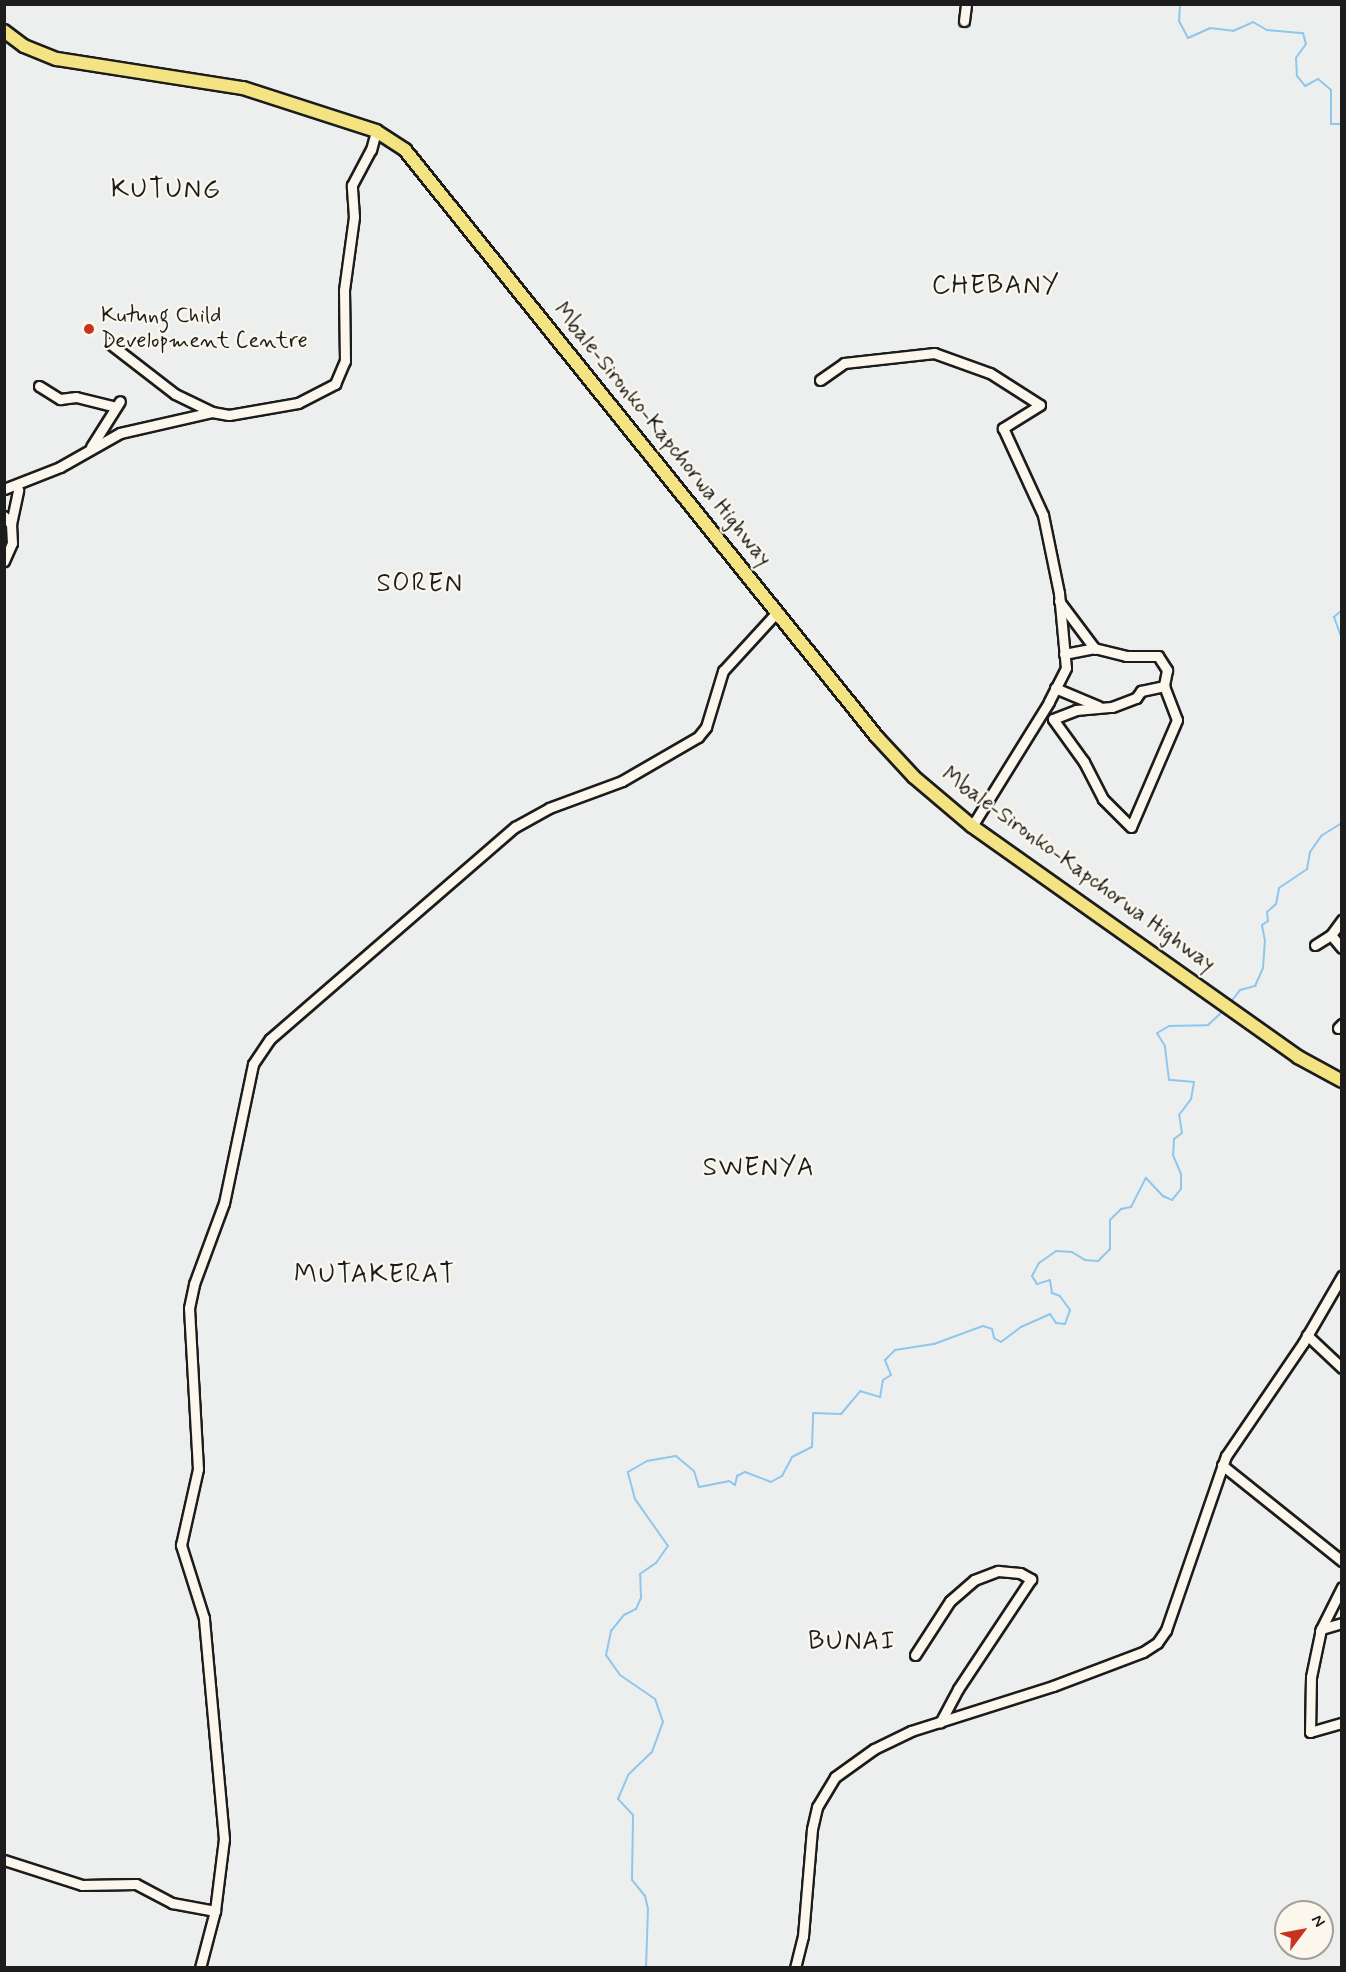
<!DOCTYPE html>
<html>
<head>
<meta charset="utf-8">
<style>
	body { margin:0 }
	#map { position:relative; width:1346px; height:1972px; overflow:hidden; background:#edefef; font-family:Mynerve,sans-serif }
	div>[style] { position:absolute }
	.stream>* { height:2px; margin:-1px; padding:0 1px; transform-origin:1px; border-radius:1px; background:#8ec7ed }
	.roads { filter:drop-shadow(2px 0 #1c1c1c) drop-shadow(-2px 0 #1c1c1c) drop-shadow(0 2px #1c1c1c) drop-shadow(0 -2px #1c1c1c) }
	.minor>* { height:9px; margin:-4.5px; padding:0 4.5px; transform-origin:4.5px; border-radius:4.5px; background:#fbf7ec }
	.major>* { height:12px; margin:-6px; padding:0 6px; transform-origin:6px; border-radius:6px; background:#f4e382 }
	.dots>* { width:16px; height:16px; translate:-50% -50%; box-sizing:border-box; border:3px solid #fbf7ec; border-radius:50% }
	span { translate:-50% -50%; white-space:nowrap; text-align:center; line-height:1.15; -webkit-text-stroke:4.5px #fbf7ec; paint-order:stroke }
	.poi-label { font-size:22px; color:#1c1c1c }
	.left { translate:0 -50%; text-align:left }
	.street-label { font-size:22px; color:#1c1c1c }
	.quarter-label { font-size:26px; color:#1c1c1c; letter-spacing:1.5px }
	.frame { position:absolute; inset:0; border:6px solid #1c1c1c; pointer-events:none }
	.north { position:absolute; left:1274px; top:1900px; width:60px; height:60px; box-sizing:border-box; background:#fbf7ec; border:2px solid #a29f99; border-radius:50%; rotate:58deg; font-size:16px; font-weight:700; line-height:24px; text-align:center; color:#1c1c1c }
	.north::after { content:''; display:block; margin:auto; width:21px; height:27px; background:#c8321e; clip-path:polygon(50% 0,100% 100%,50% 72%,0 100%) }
</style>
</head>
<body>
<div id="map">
	<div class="stream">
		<div style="left:1180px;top:4px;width:17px;rotate:93deg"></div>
		<div style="left:1179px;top:21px;width:19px;rotate:62deg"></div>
		<div style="left:1188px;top:38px;width:24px;rotate:-24deg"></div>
		<div style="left:1210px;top:28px;width:23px;rotate:7deg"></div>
		<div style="left:1233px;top:31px;width:22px;rotate:-24deg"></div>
		<div style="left:1253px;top:22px;width:16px;rotate:30deg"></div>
		<div style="left:1267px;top:30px;width:36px;rotate:5deg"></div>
		<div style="left:1303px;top:33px;width:11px;rotate:75deg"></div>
		<div style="left:1306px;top:44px;width:17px;rotate:126deg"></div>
		<div style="left:1296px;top:58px;width:18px;rotate:87deg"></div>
		<div style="left:1297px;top:76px;width:13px;rotate:51deg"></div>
		<div style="left:1305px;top:86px;width:15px;rotate:-28deg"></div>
		<div style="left:1318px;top:79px;width:17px;rotate:40deg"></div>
		<div style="left:1331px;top:90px;width:34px;rotate:90deg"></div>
		<div style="left:1331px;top:124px;width:11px"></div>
		<div style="left:1342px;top:610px;width:11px;rotate:139deg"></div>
		<div style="left:1334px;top:617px;width:23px;rotate:70deg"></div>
		<div style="left:1230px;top:1003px;width:16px;rotate:-52deg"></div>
		<div style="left:1240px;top:990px;width:16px;rotate:-15deg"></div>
		<div style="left:1255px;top:986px;width:20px;rotate:-66deg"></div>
		<div style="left:1263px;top:968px;width:27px;rotate:-86deg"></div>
		<div style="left:1265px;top:941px;width:16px;rotate:-101deg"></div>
		<div style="left:1262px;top:925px;width:7px;rotate:-34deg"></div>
		<div style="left:1268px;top:921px;width:9px;rotate:-96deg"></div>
		<div style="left:1267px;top:912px;width:12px;rotate:-42deg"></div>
		<div style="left:1276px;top:904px;width:16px;rotate:-79deg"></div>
		<div style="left:1279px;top:888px;width:34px;rotate:-34deg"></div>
		<div style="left:1307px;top:869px;width:17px;rotate:-80deg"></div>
		<div style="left:1310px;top:852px;width:19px;rotate:-55deg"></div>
		<div style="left:1321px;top:836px;width:25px;rotate:-32deg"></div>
		<div style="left:646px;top:1968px;width:59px;rotate:-88.1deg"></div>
		<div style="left:648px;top:1909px;width:13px;rotate:-103deg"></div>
		<div style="left:645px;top:1896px;width:21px;rotate:-129deg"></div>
		<div style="left:632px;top:1880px;width:65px;rotate:-89.1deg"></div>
		<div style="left:633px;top:1815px;width:22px;rotate:-133deg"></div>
		<div style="left:618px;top:1799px;width:26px;rotate:-67deg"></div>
		<div style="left:628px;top:1775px;width:33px;rotate:-44deg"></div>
		<div style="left:652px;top:1752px;width:32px;rotate:-70deg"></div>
		<div style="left:663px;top:1722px;width:24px;rotate:-109deg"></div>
		<div style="left:655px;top:1699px;width:42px;rotate:-145.6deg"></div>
		<div style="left:620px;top:1675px;width:24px;rotate:-125deg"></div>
		<div style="left:606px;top:1655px;width:25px;rotate:-78deg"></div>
		<div style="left:611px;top:1631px;width:21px;rotate:-51deg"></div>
		<div style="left:624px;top:1615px;width:13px;rotate:-27deg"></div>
		<div style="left:636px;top:1609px;width:12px;rotate:-66deg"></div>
		<div style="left:641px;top:1598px;width:24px;rotate:-92deg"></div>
		<div style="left:640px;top:1574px;width:19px;rotate:-35deg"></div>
		<div style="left:656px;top:1563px;width:21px;rotate:-55deg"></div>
		<div style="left:668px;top:1546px;width:57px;rotate:-125.1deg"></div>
		<div style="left:635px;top:1499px;width:28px;rotate:-105deg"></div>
		<div style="left:628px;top:1472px;width:22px;rotate:-30deg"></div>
		<div style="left:647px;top:1461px;width:29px;rotate:-10deg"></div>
		<div style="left:676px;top:1456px;width:23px;rotate:40deg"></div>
		<div style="left:694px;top:1471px;width:17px;rotate:73deg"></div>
		<div style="left:699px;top:1487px;width:31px;rotate:-11deg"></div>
		<div style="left:729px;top:1481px;width:7px;rotate:34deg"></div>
		<div style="left:735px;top:1485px;width:9px;rotate:-77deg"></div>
		<div style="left:737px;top:1476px;width:9px;rotate:-27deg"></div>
		<div style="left:745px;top:1472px;width:28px;rotate:21deg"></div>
		<div style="left:771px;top:1482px;width:13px;rotate:-29deg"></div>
		<div style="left:782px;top:1476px;width:21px;rotate:-62deg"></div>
		<div style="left:792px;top:1457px;width:22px;rotate:-27deg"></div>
		<div style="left:812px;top:1447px;width:34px;rotate:-88deg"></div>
		<div style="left:813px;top:1413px;width:28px;rotate:2deg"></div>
		<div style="left:841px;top:1414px;width:30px;rotate:-50deg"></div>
		<div style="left:860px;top:1391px;width:21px;rotate:17deg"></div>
		<div style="left:880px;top:1397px;width:17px;rotate:-80deg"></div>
		<div style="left:883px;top:1380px;width:9px;rotate:-32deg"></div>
		<div style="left:891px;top:1375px;width:16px;rotate:-112deg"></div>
		<div style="left:885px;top:1360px;width:14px;rotate:-45deg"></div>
		<div style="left:895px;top:1350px;width:39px;rotate:-9deg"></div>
		<div style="left:934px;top:1344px;width:52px;rotate:-20.2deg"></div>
		<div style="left:983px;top:1326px;width:9px;rotate:18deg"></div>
		<div style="left:992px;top:1329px;width:9px;rotate:77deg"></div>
		<div style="left:994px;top:1338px;width:8px;rotate:30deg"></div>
		<div style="left:1001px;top:1342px;width:25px;rotate:-37deg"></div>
		<div style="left:1021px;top:1327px;width:32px;rotate:-24deg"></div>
		<div style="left:1050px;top:1314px;width:11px;rotate:56deg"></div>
		<div style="left:1056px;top:1323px;width:9px;rotate:6deg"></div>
		<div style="left:1065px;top:1324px;width:15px;rotate:-70deg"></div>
		<div style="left:1070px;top:1310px;width:17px;rotate:-126deg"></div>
		<div style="left:1060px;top:1296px;width:9px;rotate:-159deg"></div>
		<div style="left:1052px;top:1293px;width:13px;rotate:-99deg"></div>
		<div style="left:1050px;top:1280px;width:14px;rotate:163deg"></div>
		<div style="left:1037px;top:1284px;width:9px;rotate:-122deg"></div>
		<div style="left:1032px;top:1276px;width:15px;rotate:-62deg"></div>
		<div style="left:1039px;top:1263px;width:21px;rotate:-35deg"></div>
		<div style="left:1056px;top:1251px;width:16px;rotate:4deg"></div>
		<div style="left:1072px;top:1252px;width:15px;rotate:32deg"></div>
		<div style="left:1085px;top:1260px;width:13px;rotate:4deg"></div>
		<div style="left:1098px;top:1261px;width:17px;rotate:-45deg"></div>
		<div style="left:1110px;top:1249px;width:29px;rotate:-90deg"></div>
		<div style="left:1110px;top:1220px;width:16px;rotate:-45deg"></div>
		<div style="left:1121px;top:1209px;width:10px;rotate:-11deg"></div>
		<div style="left:1131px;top:1207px;width:33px;rotate:-63deg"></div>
		<div style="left:1146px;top:1178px;width:25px;rotate:47deg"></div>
		<div style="left:1163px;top:1196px;width:10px;rotate:24deg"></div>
		<div style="left:1172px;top:1200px;width:14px;rotate:-51deg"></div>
		<div style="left:1181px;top:1189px;width:15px;rotate:-90deg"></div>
		<div style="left:1181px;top:1174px;width:21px;rotate:-113deg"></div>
		<div style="left:1173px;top:1155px;width:16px;rotate:-86deg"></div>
		<div style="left:1174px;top:1139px;width:10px;rotate:-37deg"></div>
		<div style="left:1182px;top:1133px;width:18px;rotate:-99deg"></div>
		<div style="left:1179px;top:1115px;width:20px;rotate:-53deg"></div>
		<div style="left:1191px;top:1099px;width:17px;rotate:-80deg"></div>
		<div style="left:1194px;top:1082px;width:25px;rotate:-175deg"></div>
		<div style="left:1169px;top:1080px;width:34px;rotate:-97deg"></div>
		<div style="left:1165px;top:1046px;width:15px;rotate:-122deg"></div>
		<div style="left:1157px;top:1033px;width:14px;rotate:-30deg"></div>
		<div style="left:1169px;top:1026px;width:39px;rotate:-1deg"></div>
		<div style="left:1208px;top:1025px;width:22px;rotate:-43deg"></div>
	</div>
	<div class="roads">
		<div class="minor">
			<div style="left:964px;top:21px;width:17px;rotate:-83deg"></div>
			<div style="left:109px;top:343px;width:83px;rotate:37.7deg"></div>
			<div style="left:175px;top:394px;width:41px;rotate:25.9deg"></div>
			<div style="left:820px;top:380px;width:29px;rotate:-35deg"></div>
			<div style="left:844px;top:363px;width:91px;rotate:-6.3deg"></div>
			<div style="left:934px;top:353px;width:59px;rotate:19.7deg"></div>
			<div style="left:990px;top:373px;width:59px;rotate:32.6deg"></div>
			<div style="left:1040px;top:405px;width:44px;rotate:148.1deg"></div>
			<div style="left:1003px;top:428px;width:96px;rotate:65.3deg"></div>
			<div style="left:1043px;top:515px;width:80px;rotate:78.4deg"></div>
			<div style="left:1059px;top:593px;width:75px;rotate:84.7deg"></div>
			<div style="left:1066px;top:668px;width:38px;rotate:117deg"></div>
			<div style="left:1049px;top:702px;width:146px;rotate:121.8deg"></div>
			<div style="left:39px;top:386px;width:25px;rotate:32deg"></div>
			<div style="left:60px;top:399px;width:16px;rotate:-7deg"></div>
			<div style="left:76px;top:397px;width:41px;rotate:14deg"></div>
			<div style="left:91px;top:447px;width:54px;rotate:-57.8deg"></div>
			<div style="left:4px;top:489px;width:60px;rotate:-21.4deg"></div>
			<div style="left:60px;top:467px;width:69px;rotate:-29.5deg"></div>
			<div style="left:120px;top:433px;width:94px;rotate:-12.9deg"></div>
			<div style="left:212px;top:412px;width:17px;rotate:10deg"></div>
			<div style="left:229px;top:415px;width:70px;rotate:-9.9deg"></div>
			<div style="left:298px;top:403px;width:42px;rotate:-27.2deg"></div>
			<div style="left:335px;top:384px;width:25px;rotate:-67deg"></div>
			<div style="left:345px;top:361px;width:71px;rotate:-90.8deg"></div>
			<div style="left:344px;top:290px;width:74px;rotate:-82.2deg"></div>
			<div style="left:354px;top:217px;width:32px;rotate:-94deg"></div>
			<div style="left:352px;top:185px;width:40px;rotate:-62deg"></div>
			<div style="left:371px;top:150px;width:20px;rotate:-75deg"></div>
			<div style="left:4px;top:516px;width:11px;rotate:49deg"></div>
			<div style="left:11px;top:524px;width:19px;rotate:87deg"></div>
			<div style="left:12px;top:543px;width:20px;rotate:114deg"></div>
			<div style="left:11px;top:524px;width:35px;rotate:-78deg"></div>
			<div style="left:1059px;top:601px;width:60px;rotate:53.1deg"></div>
			<div style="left:1064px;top:654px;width:31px;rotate:-11deg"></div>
			<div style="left:1094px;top:648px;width:33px;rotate:14deg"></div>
			<div style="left:1126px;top:656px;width:32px"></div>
			<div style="left:1158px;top:656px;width:17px;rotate:57deg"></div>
			<div style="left:1167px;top:670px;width:16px;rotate:101deg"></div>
			<div style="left:1164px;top:686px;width:36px;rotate:69deg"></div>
			<div style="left:1177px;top:720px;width:116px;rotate:113.3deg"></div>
			<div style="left:1131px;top:827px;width:40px;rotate:-135deg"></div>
			<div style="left:1103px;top:799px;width:42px;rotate:-117.2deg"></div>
			<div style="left:1084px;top:762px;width:53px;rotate:-125.8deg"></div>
			<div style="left:1053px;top:719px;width:25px;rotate:-21deg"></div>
			<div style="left:1076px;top:710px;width:36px;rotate:-5deg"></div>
			<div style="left:1112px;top:707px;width:26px;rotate:-21deg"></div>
			<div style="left:1136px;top:698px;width:9px;rotate:-54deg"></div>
			<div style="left:1141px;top:691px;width:24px;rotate:-12deg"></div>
			<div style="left:1055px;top:688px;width:47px;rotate:22.7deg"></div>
			<div style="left:1331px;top:935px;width:17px;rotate:50deg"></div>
			<div style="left:1315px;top:945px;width:19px;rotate:-32deg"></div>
			<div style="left:1331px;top:935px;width:19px;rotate:-54deg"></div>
			<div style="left:1338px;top:1028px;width:6px;rotate:-45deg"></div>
			<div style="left:1307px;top:1335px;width:48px;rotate:43.3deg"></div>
			<div style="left:1222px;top:1465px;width:154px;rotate:38.7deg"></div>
			<div style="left:1342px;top:1623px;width:22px;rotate:164deg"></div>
			<div style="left:1321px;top:1629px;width:49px;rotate:101.8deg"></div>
			<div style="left:1311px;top:1677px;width:55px;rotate:91deg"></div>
			<div style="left:1310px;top:1732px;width:33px;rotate:-16deg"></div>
			<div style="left:1320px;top:1631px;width:49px;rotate:-63.4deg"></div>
			<div style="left:915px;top:1655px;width:64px;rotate:-57.1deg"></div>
			<div style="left:950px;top:1601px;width:32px;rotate:-41deg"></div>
			<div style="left:974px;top:1580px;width:26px;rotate:-21deg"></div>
			<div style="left:998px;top:1571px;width:22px;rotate:5deg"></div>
			<div style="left:1020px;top:1573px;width:13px;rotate:29deg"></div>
			<div style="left:1031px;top:1579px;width:132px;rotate:123.6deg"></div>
			<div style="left:958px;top:1689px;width:38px;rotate:118deg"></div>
			<div style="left:4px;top:1860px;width:82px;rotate:17.8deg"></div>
			<div style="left:82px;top:1885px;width:54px;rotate:-1.1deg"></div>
			<div style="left:136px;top:1884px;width:41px;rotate:27.8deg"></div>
			<div style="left:172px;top:1903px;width:44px;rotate:10.5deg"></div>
			<div style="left:200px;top:1968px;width:59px;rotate:-75.3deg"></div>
			<div style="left:215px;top:1911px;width:73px;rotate:-82.9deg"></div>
			<div style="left:224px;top:1839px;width:222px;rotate:-95.2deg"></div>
			<div style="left:204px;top:1618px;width:77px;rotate:-107.5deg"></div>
			<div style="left:181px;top:1545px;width:78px;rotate:-77.4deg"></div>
			<div style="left:198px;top:1469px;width:161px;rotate:-93.2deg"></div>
			<div style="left:189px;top:1308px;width:25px;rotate:-78deg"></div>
			<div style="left:194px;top:1284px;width:86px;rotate:-69.7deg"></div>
			<div style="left:224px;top:1203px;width:142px;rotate:-78.2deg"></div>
			<div style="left:253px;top:1064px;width:30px;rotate:-56deg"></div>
			<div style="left:270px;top:1039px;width:324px;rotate:-40.9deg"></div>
			<div style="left:515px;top:827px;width:39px;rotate:-29deg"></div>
			<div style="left:549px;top:808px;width:78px;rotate:-20.3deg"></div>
			<div style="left:622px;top:781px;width:88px;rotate:-30.1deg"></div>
			<div style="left:698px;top:737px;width:13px;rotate:-51deg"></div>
			<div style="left:706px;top:727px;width:59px;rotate:-73.1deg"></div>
			<div style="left:723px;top:671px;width:80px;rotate:-47.5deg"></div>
			<div style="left:795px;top:1968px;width:33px;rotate:-76deg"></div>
			<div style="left:803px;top:1936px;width:107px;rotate:-85.2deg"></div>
			<div style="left:812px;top:1829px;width:23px;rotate:-77deg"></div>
			<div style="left:817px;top:1807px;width:35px;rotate:-59deg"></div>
			<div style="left:835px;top:1777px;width:48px;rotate:-35.7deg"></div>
			<div style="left:874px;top:1749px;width:41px;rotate:-25.9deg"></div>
			<div style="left:911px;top:1731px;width:149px;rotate:-17.6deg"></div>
			<div style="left:1053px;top:1686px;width:96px;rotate:-20.7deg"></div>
			<div style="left:1143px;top:1652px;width:17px;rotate:-33deg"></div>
			<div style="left:1157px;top:1643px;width:16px;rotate:-55deg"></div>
			<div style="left:1166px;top:1630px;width:184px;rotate:-71deg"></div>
			<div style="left:1226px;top:1456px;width:137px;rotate:-55.7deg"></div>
			<div style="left:1303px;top:1343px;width:78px;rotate:-59.8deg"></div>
		</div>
		<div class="major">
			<div style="left:4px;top:31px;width:25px;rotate:37deg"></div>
			<div style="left:24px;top:46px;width:35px;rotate:22deg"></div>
			<div style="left:57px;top:59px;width:188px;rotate:8.9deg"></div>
			<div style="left:243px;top:88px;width:140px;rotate:17.9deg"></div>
			<div style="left:376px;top:131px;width:35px;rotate:33deg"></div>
			<div style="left:405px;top:150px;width:753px;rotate:51.2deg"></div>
			<div style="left:877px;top:737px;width:54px;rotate:47.2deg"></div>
			<div style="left:914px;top:777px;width:76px;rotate:40.2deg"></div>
			<div style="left:972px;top:826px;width:400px;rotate:35.3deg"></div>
			<div style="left:1298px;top:1057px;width:50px;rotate:28.6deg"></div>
		</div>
	</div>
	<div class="dots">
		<div style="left:89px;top:329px;background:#c8321e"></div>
	</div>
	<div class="poi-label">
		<span class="left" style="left:101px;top:329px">Kutung Child<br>Development Centre</span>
	</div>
	<div class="street-label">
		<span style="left:662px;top:435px;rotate:51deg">Mbale-Sironko-Kapchorwa Highway</span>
		<span style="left:1078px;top:870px;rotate:36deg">Mbale-Sironko-Kapchorwa Highway</span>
	</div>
	<div class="quarter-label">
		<span style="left:166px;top:191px">KUTUNG</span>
		<span style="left:996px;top:287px">CHEBANY</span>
		<span style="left:420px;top:585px">SOREN</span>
		<span style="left:759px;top:1169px">SWENYA</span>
		<span style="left:375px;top:1276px">MUTAKERAT</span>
		<span style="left:852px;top:1643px">BUNAI</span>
	</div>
	<div class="frame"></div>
	<div class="north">N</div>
</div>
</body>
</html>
